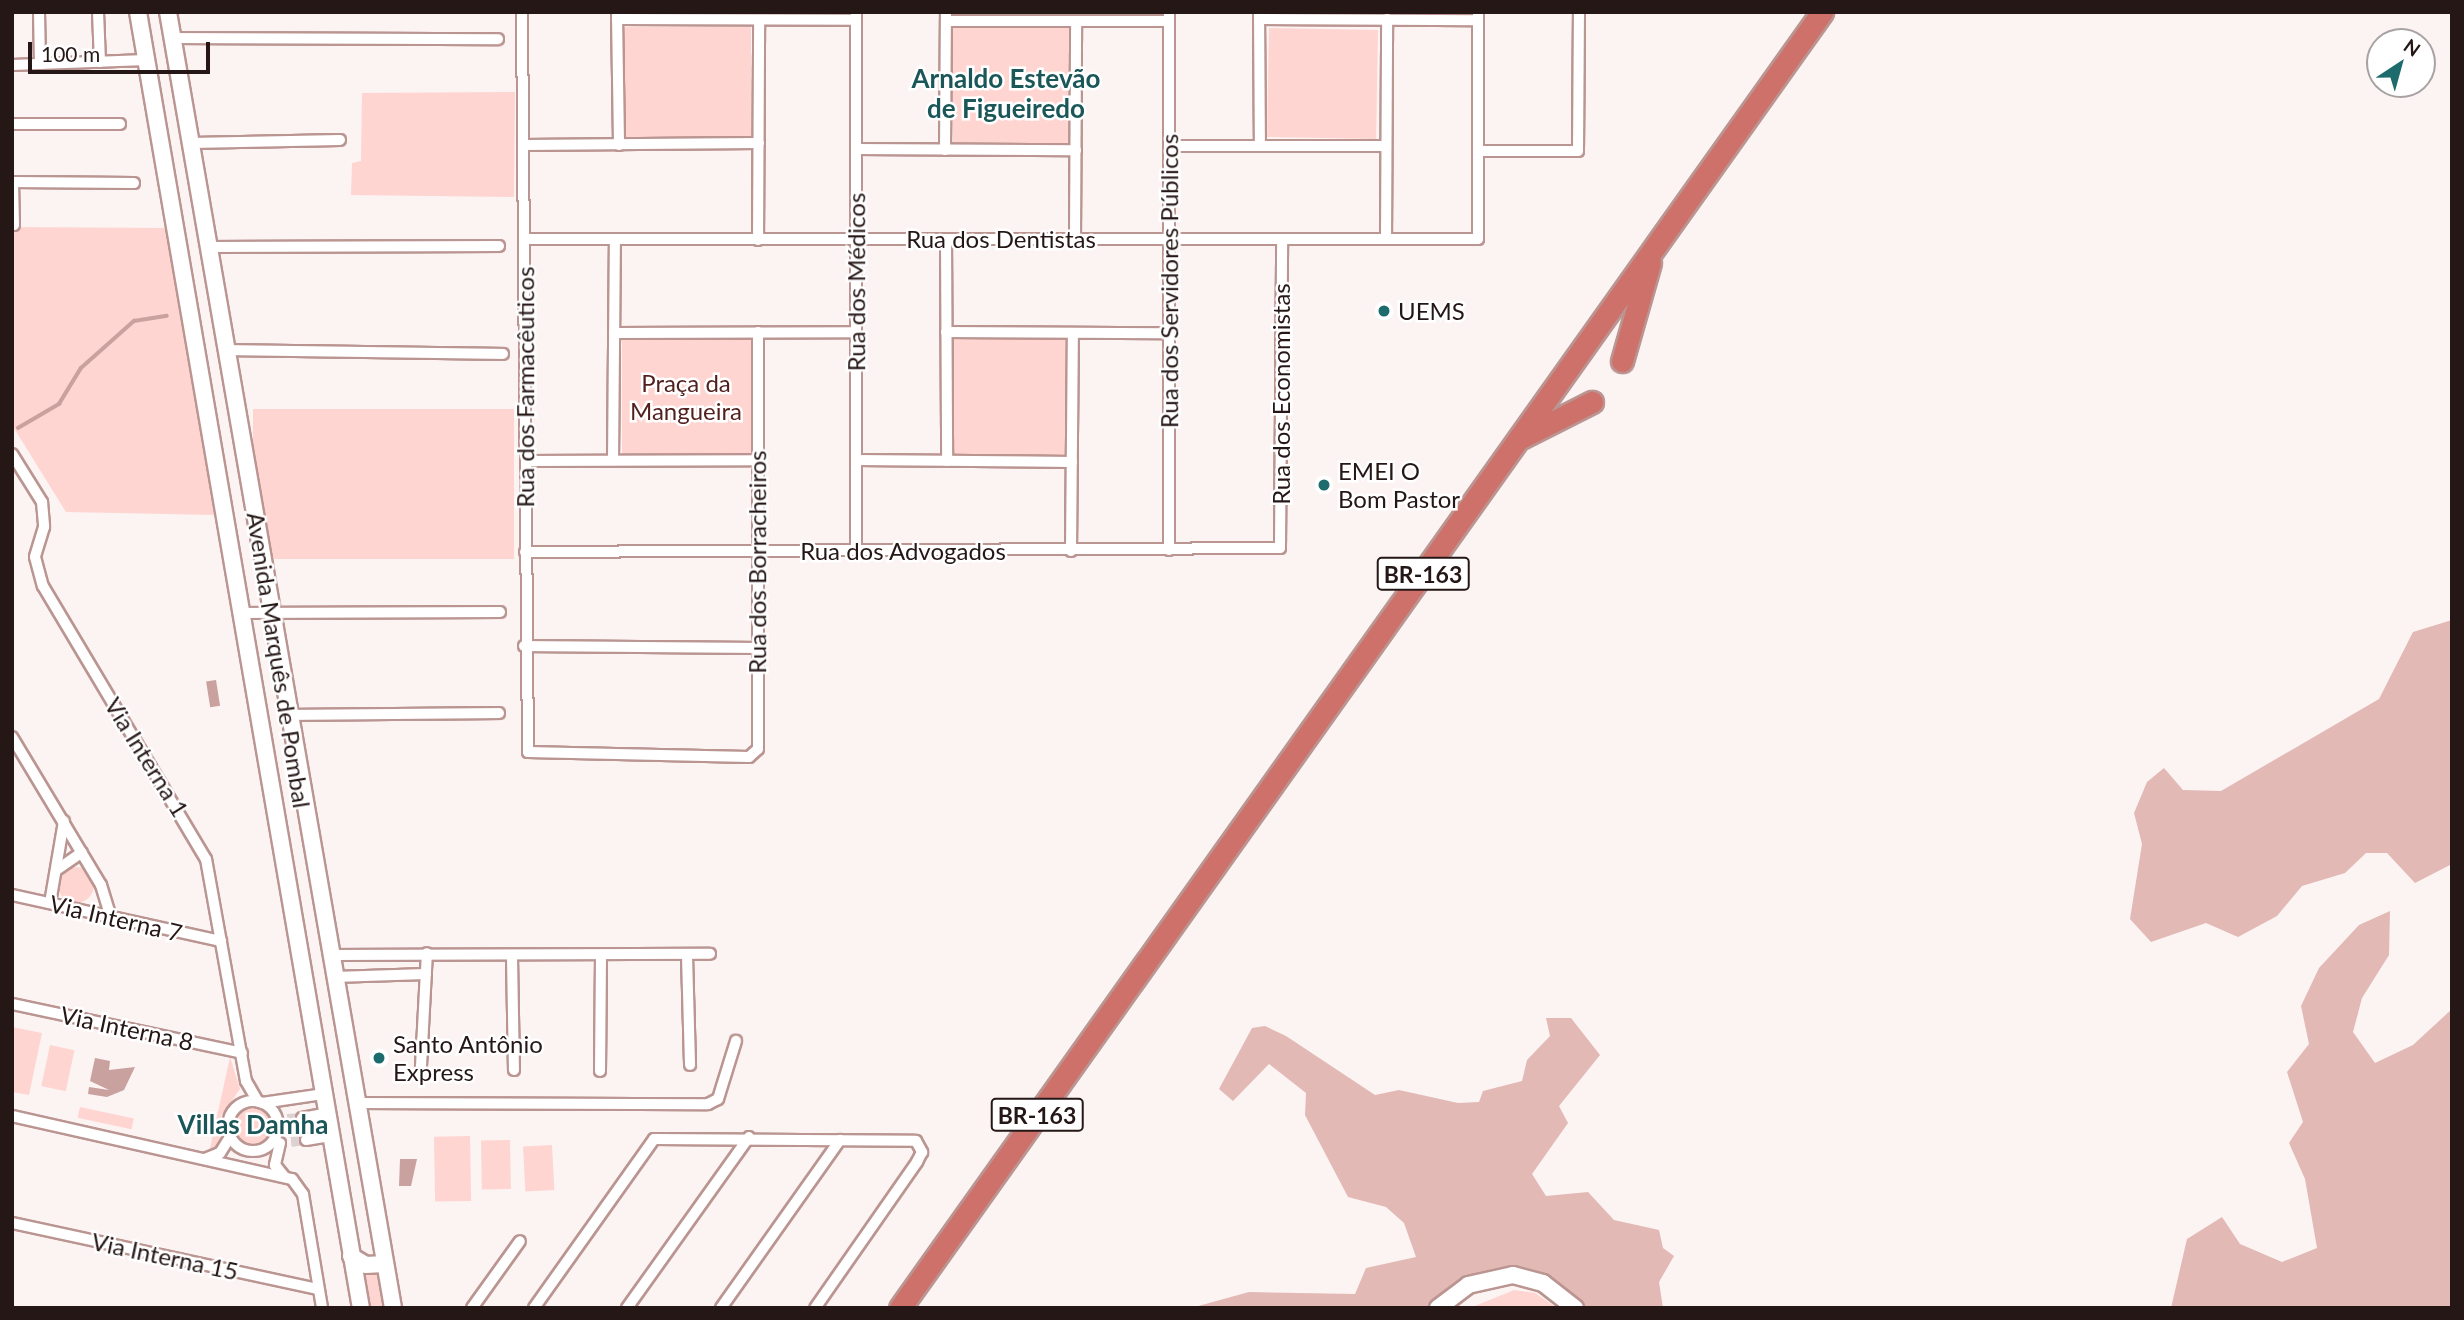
<!DOCTYPE html>
<html>
<head>
<meta charset="utf-8">
<style>
	body { margin:0 }
	#map { position:relative; width:2464px; height:1320px; overflow:hidden; background:#fcf3f3; font-family:Lato,sans-serif }
	div>[style] { position:absolute }
	.green>* { inset:0; background:#fed5d1; transform-origin:0 0 }
	.round { border-radius:50% }
	.forest>* { inset:0; background:#e2b9b5 }
	.water>* { inset:0; background:#c9a19e; transform-origin:0 0 }
	.stream>* { height:3.5px; margin:-1.75px; padding:0 1.75px; transform-origin:1.75px; border-radius:1.75px; background:#c9a19e }
	.street-tunnel>* { height:10px; margin-top:-5px; transform-origin:0; background:repeating-linear-gradient(90deg,#dcd2d2 0 10px,transparent 0 15px) }
	.roads { filter:drop-shadow(2px 0 #ba9591) drop-shadow(-2px 0 #ba9591) drop-shadow(0 2px #ba9591) drop-shadow(0 -2px #ba9591) }
	.street>* { height:10px; margin:-5px; padding:0 5px; transform-origin:5px; border-radius:5px; background:#fff }
	.street>.ring { margin:-5px; padding:0; box-sizing:content-box; background:none; border:10px solid #fff; border-radius:50% }
	.secondary>* { height:16px; margin:-8px; padding:0 8px; transform-origin:8px; border-radius:8px; background:#fff }
	.highway>* { height:21px; margin:-10.5px; padding:0 10.5px; transform-origin:10.5px; border-radius:10.5px; background:#ce716b }
	.dots>* { width:19px; height:19px; translate:-50% -50%; box-sizing:border-box; border:4px solid #fff; border-radius:50% }
	span { translate:-50% -50%; white-space:nowrap; text-align:center; line-height:1.15; -webkit-text-stroke:5px #fff; paint-order:stroke }
	.shield-label span { padding:2px 5px; background:#fff; border:2px solid; border-radius:5px; -webkit-text-stroke-width:0 }
	.shield-label { font-size:23px; color:#251716; font-weight:700 }
	.street-label { font-size:24px; color:#251716 }
	.poi-label { font-size:24px; color:#251716 }
	.left { translate:0 -50%; text-align:left }
	.park-label { font-size:24px; color:#521f1d }
	.neighbourhood-label { font-size:26px; color:#1b5759; font-weight:700 }
	.frame { position:absolute; inset:0; border:14px solid #251716; pointer-events:none }
	.north { position:absolute; left:2366px; top:28px; width:70px; height:70px; box-sizing:border-box; background:#fff; border:2px solid #a8a2a2; border-radius:50%; rotate:36deg; font-size:19px; font-weight:700; line-height:28px; text-align:center; color:#251716 }
	.north::after { content:''; display:block; margin:auto; width:24px; height:32px; background:#1e6b6e; clip-path:polygon(50% 0,100% 100%,50% 72%,0 100%) }
	.scale { position:absolute; left:28px; top:42px; width:182px; height:32px; box-sizing:border-box; border:4px solid #251716; border-top:0; padding-left:9px; font-size:21px; line-height:24px; white-space:nowrap; color:#251716; -webkit-text-stroke:5px #fff; paint-order:stroke }
</style>
</head>
<body>
<div id="map">
	<div class="green">
		<div style="left:622px;top:27px;width:129px;height:110px"></div>
		<div style="left:953px;top:27px;width:117px;height:117px"></div>
		<div style="left:1269px;top:28px;width:109px;height:109px;rotate:1deg"></div>
		<div style="clip-path:polygon(515px 92px,514px 197px,351px 195px,352px 163px,361px 161px,362px 93px)"></div>
		<div style="clip-path:polygon(12px 227px,167px 228px,216px 515px,66px 512px,12px 425px)"></div>
		<div style="left:953px;top:338px;width:114px;height:116px;rotate:1deg"></div>
		<div style="left:622px;top:339px;width:129px;height:115px"></div>
		<div style="left:514px;top:409px;width:150px;height:261px;rotate:90deg"></div>
		<div class="round" style="left:58px;top:867px;width:36px;height:36px"></div>
		<div style="clip-path:polygon(12px 1027px,42px 1033px,29px 1095px,12px 1092px)"></div>
		<div style="left:50px;top:1045px;width:25px;height:42px;rotate:12deg"></div>
		<div style="clip-path:polygon(230px 1057px,240px 1089px,221px 1116px,222px 1146px,209px 1153px)"></div>
		<div class="round" style="left:233px;top:1106px;width:40px;height:40px"></div>
		<div style="left:80px;top:1107px;width:55px;height:11px;rotate:12deg"></div>
		<div style="left:470px;top:1136px;width:65px;height:36px;rotate:89deg"></div>
		<div style="left:510px;top:1140px;width:49px;height:29px;rotate:89deg"></div>
		<div style="left:552px;top:1145px;width:45px;height:29px;rotate:87deg"></div>
		<div style="clip-path:polygon(359px 1269px,379px 1270px,385px 1308px,366px 1308px)"></div>
		<div style="clip-path:polygon(1514px 1290px,1535px 1293px,1557px 1308px,1470px 1308px)"></div>
	</div>
	<div class="forest">
		<div style="clip-path:polygon(2452px 620px,2452px 864px,2415px 883px,2387px 853px,2366px 853px,2345px 873px,2302px 886px,2277px 916px,2238px 937px,2206px 923px,2151px 942px,2130px 919px,2142px 844px,2134px 813px,2147px 782px,2164px 768px,2183px 790px,2221px 791px,2379px 699px,2413px 632px)"></div>
		<div style="clip-path:polygon(2390px 911px,2389px 955px,2362px 998px,2353px 1032px,2375px 1063px,2413px 1045px,2452px 1009px,2452px 1308px,2171px 1308px,2187px 1239px,2222px 1217px,2240px 1244px,2282px 1262px,2317px 1248px,2305px 1179px,2289px 1143px,2303px 1122px,2287px 1072px,2309px 1044px,2301px 1006px,2319px 968px,2359px 925px)"></div>
		<div style="clip-path:polygon(1546px 1018px,1571px 1018px,1600px 1055px,1559px 1106px,1568px 1123px,1532px 1174px,1546px 1196px,1588px 1192px,1614px 1220px,1659px 1230px,1663px 1248px,1674px 1256px,1659px 1282px,1663px 1308px,1584px 1308px,1539px 1277px,1505px 1272px,1433px 1308px,1191px 1308px,1249px 1292px,1355px 1294px,1366px 1268px,1416px 1257px,1404px 1223px,1386px 1207px,1348px 1197px,1305px 1115px,1306px 1093px,1269px 1064px,1233px 1101px,1219px 1089px,1252px 1028px,1265px 1026px,1286px 1036px,1375px 1095px,1399px 1090px,1458px 1103px,1479px 1102px,1483px 1091px,1522px 1081px,1527px 1060px,1550px 1036px)"></div>
	</div>
	<div class="water">
		<div style="left:216px;top:680px;width:26px;height:10px;rotate:81deg"></div>
		<div style="clip-path:polygon(95px 1058px,110px 1061px,109px 1070px,135px 1067px,124px 1090px,107px 1097px,88px 1094px,89px 1087px,109px 1090px,90px 1081px)"></div>
		<div style="clip-path:polygon(400px 1159px,417px 1159px,411px 1186px,399px 1186px)"></div>
	</div>
	<div class="stream">
		<div style="left:18px;top:428px;width:48px;rotate:-30.3deg"></div>
		<div style="left:59px;top:404px;width:42px;rotate:-58.6deg"></div>
		<div style="left:81px;top:368px;width:71px;rotate:-41.6deg"></div>
		<div style="left:134px;top:321px;width:33px;rotate:-9deg"></div>
	</div>
	<div class="street-tunnel">
		<div style="left:287px;top:1119px;width:15px;rotate:-4deg"></div>
		<div style="left:291px;top:1142px;width:15px;rotate:-8deg"></div>
	</div>
	<div class="roads">
		<div class="street">
			<div style="left:39px;top:12px;width:52px;rotate:88.9deg"></div>
			<div style="left:98px;top:12px;width:50px;rotate:87.7deg"></div>
			<div style="left:522px;top:12px;width:740px;rotate:89.54deg"></div>
			<div style="left:528px;top:752px;width:221px;rotate:1.3deg"></div>
			<div style="left:749px;top:757px;width:12px;rotate:-42deg"></div>
			<div style="left:758px;top:749px;width:417px;rotate:-90deg"></div>
			<div style="left:1169px;top:12px;width:538px;rotate:90deg"></div>
			<div style="left:1259px;top:12px;width:134px;rotate:89.6deg"></div>
			<div style="left:617px;top:15px;width:130px;rotate:89.1deg"></div>
			<div style="left:617px;top:19px;width:239px;rotate:0.2deg"></div>
			<div style="left:1260px;top:19px;width:218px;rotate:0.3deg"></div>
			<div style="left:946px;top:21px;width:223px"></div>
			<div style="left:172px;top:38px;width:326px;rotate:0.2deg"></div>
			<div style="left:12px;top:65px;width:134px;rotate:-2.1deg"></div>
			<div style="left:12px;top:124px;width:108px"></div>
			<div style="left:191px;top:143px;width:149px;rotate:-1.2deg"></div>
			<div style="left:524px;top:145px;width:235px;rotate:-0.5deg"></div>
			<div style="left:1169px;top:146px;width:217px"></div>
			<div style="left:856px;top:149px;width:220px;rotate:0.3deg"></div>
			<div style="left:945px;top:150px;width:138px;rotate:-89.6deg"></div>
			<div style="left:1478px;top:151px;width:100px"></div>
			<div style="left:1578px;top:151px;width:139px;rotate:-89.6deg"></div>
			<div style="left:12px;top:182px;width:122px;rotate:0.5deg"></div>
			<div style="left:13px;top:182px;width:43px;rotate:88.7deg"></div>
			<div style="left:524px;top:239px;width:954px"></div>
			<div style="left:1478px;top:239px;width:227px;rotate:-90deg"></div>
			<div style="left:946px;top:239px;width:222px;rotate:89.7deg"></div>
			<div style="left:1075px;top:239px;width:218px;rotate:-89.7deg"></div>
			<div style="left:1386px;top:239px;width:220px;rotate:-89.7deg"></div>
			<div style="left:758px;top:240px;width:220px;rotate:-89.7deg"></div>
			<div style="left:210px;top:247px;width:289px;rotate:-0.2deg"></div>
			<div style="left:946px;top:332px;width:223px;rotate:0.3deg"></div>
			<div style="left:614px;top:333px;width:242px;rotate:-0.2deg"></div>
			<div style="left:227px;top:350px;width:276px;rotate:0.8deg"></div>
			<div style="left:12px;top:454px;width:57px;rotate:58deg"></div>
			<div style="left:42px;top:502px;width:25px;rotate:85deg"></div>
			<div style="left:44px;top:527px;width:31px;rotate:107deg"></div>
			<div style="left:35px;top:557px;width:30px;rotate:75deg"></div>
			<div style="left:43px;top:586px;width:318px;rotate:59.2deg"></div>
			<div style="left:206px;top:859px;width:226px;rotate:79.8deg"></div>
			<div style="left:246px;top:1081px;width:24px;rotate:60deg"></div>
			<div style="left:613px;top:460px;width:221px;rotate:-89.5deg"></div>
			<div style="left:856px;top:460px;width:216px;rotate:0.5deg"></div>
			<div style="left:526px;top:461px;width:232px;rotate:-0.2deg"></div>
			<div style="left:856px;top:551px;width:539px;rotate:-90deg"></div>
			<div style="left:1071px;top:551px;width:218px;rotate:-89.5deg"></div>
			<div style="left:525px;top:552px;width:755px;rotate:-0.3deg"></div>
			<div style="left:1280px;top:548px;width:309px;rotate:-89.6deg"></div>
			<div style="left:242px;top:613px;width:258px;rotate:-0.2deg"></div>
			<div style="left:524px;top:646px;width:232px;rotate:0.5deg"></div>
			<div style="left:288px;top:715px;width:211px;rotate:-0.5deg"></div>
			<div style="left:12px;top:737px;width:173px;rotate:59deg"></div>
			<div style="left:101px;top:885px;width:34px;rotate:73deg"></div>
			<div style="left:58px;top:869px;width:29px;rotate:-35deg"></div>
			<div style="left:12px;top:895px;width:214px;rotate:12.4deg"></div>
			<div style="left:50px;top:903px;width:83px;rotate:-80.3deg"></div>
			<div style="left:330px;top:955px;width:380px;rotate:-0.2deg"></div>
			<div style="left:687px;top:956px;width:109px;rotate:88.4deg"></div>
			<div style="left:512px;top:957px;width:113px;rotate:89deg"></div>
			<div style="left:334px;top:977px;width:92px;rotate:-1.9deg"></div>
			<div style="left:12px;top:1004px;width:235px;rotate:12deg"></div>
			<div style="left:421px;top:1066px;width:113px;rotate:-87deg"></div>
			<div style="left:600px;top:1071px;width:114px;rotate:-89.5deg"></div>
			<div class="ring" style="left:228px;top:1101px;width:40px;height:40px"></div>
			<div style="left:262px;top:1103px;width:63px;rotate:-8.3deg"></div>
			<div style="left:356px;top:1103px;width:352px;rotate:0.2deg"></div>
			<div style="left:708px;top:1104px;width:11px;rotate:-27deg"></div>
			<div style="left:718px;top:1099px;width:61px;rotate:-72.8deg"></div>
			<div style="left:12px;top:1116px;width:287px;rotate:12.7deg"></div>
			<div style="left:292px;top:1179px;width:19px;rotate:54deg"></div>
			<div style="left:303px;top:1194px;width:116px;rotate:80.5deg"></div>
			<div style="left:302px;top:1118px;width:26px;rotate:-11deg"></div>
			<div style="left:306px;top:1140px;width:26px;rotate:-9deg"></div>
			<div style="left:280px;top:1143px;width:23px;rotate:103deg"></div>
			<div style="left:275px;top:1165px;width:14px;rotate:51deg"></div>
			<div style="left:205px;top:1159px;width:16px;rotate:-22deg"></div>
			<div style="left:220px;top:1153px;width:19px;rotate:-58deg"></div>
			<div style="left:12px;top:1223px;width:313px;rotate:12.2deg"></div>
			<div style="left:472px;top:1308px;width:82px;rotate:-54.4deg"></div>
			<div style="left:534px;top:1308px;width:207px;rotate:-54.6deg"></div>
			<div style="left:654px;top:1139px;width:262px;rotate:0.4deg"></div>
			<div style="left:916px;top:1141px;width:13px;rotate:61deg"></div>
			<div style="left:922px;top:1152px;width:11px;rotate:117deg"></div>
			<div style="left:917px;top:1162px;width:178px;rotate:124.9deg"></div>
			<div style="left:627px;top:1308px;width:210px;rotate:-54.5deg"></div>
			<div style="left:721px;top:1308px;width:206px;rotate:-54.7deg"></div>
		</div>
		<div class="secondary">
			<div style="left:138px;top:12px;width:1315px;rotate:80.24deg"></div>
			<div style="left:168px;top:12px;width:1315px;rotate:80.15deg"></div>
			<div style="left:351px;top:1256px;width:17px;rotate:31deg"></div>
			<div style="left:366px;top:1265px;width:19px;rotate:-3deg"></div>
			<div style="left:1438px;top:1308px;width:38px;rotate:-37deg"></div>
			<div style="left:1468px;top:1285px;width:46px;rotate:-12.5deg"></div>
			<div style="left:1513px;top:1275px;width:31px;rotate:15deg"></div>
			<div style="left:1543px;top:1283px;width:41px;rotate:38deg"></div>
		</div>
		<div class="highway">
			<div style="left:1622px;top:361px;width:102px;rotate:-74.1deg"></div>
			<div style="left:1519px;top:439px;width:82px;rotate:-26.9deg"></div>
			<div style="left:900px;top:1308px;width:1591px;rotate:-54.57deg"></div>
		</div>
	</div>
	<div class="dots">
		<div style="left:1384px;top:311px;background:#1e6b6e"></div>
		<div style="left:1324px;top:485px;background:#1e6b6e"></div>
		<div style="left:379px;top:1058px;background:#1e6b6e"></div>
	</div>
	<div class="shield-label">
		<span style="left:1423px;top:574px">BR-163</span>
		<span style="left:1037px;top:1115px">BR-163</span>
	</div>
	<div class="street-label">
		<span style="left:1001px;top:239px">Rua dos Dentistas</span>
		<span style="left:1169px;top:281px;rotate:-90deg">Rua dos Servidores Públicos</span>
		<span style="left:856px;top:282px;rotate:-90deg">Rua dos Médicos</span>
		<span style="left:525px;top:387px;rotate:-90deg">Rua dos Farmacêuticos</span>
		<span style="left:1281px;top:394px;rotate:-90deg">Rua dos Economistas</span>
		<span style="left:903px;top:551px">Rua dos Advogados</span>
		<span style="left:757px;top:562px;rotate:-90deg">Rua dos Borracheiros</span>
		<span style="left:279px;top:660px;rotate:81deg">Avenida Marquês de Pombal</span>
		<span style="left:147px;top:757px;rotate:58deg">Via Interna 1</span>
		<span style="left:116px;top:918px;rotate:13deg">Via Interna 7</span>
		<span style="left:127px;top:1028px;rotate:12deg">Via Interna 8</span>
		<span style="left:165px;top:1256px;rotate:12deg">Via Interna 15</span>
	</div>
	<div class="poi-label">
		<span class="left" style="left:1398px;top:311px">UEMS</span>
		<span class="left" style="left:1338px;top:485px">EMEI O<br>Bom Pastor</span>
		<span class="left" style="left:393px;top:1058px">Santo Antônio<br>Express</span>
	</div>
	<div class="park-label">
		<span style="left:686px;top:397px">Praça da<br>Mangueira</span>
	</div>
	<div class="neighbourhood-label">
		<span style="left:1006px;top:94px">Arnaldo Estevão<br>de Figueiredo</span>
		<span style="left:253px;top:1125px">Villas Damha</span>
	</div>
	<div class="frame"></div>
	<div class="north">N</div>
	<div class="scale">100 m</div>
</div>
</body>
</html>
